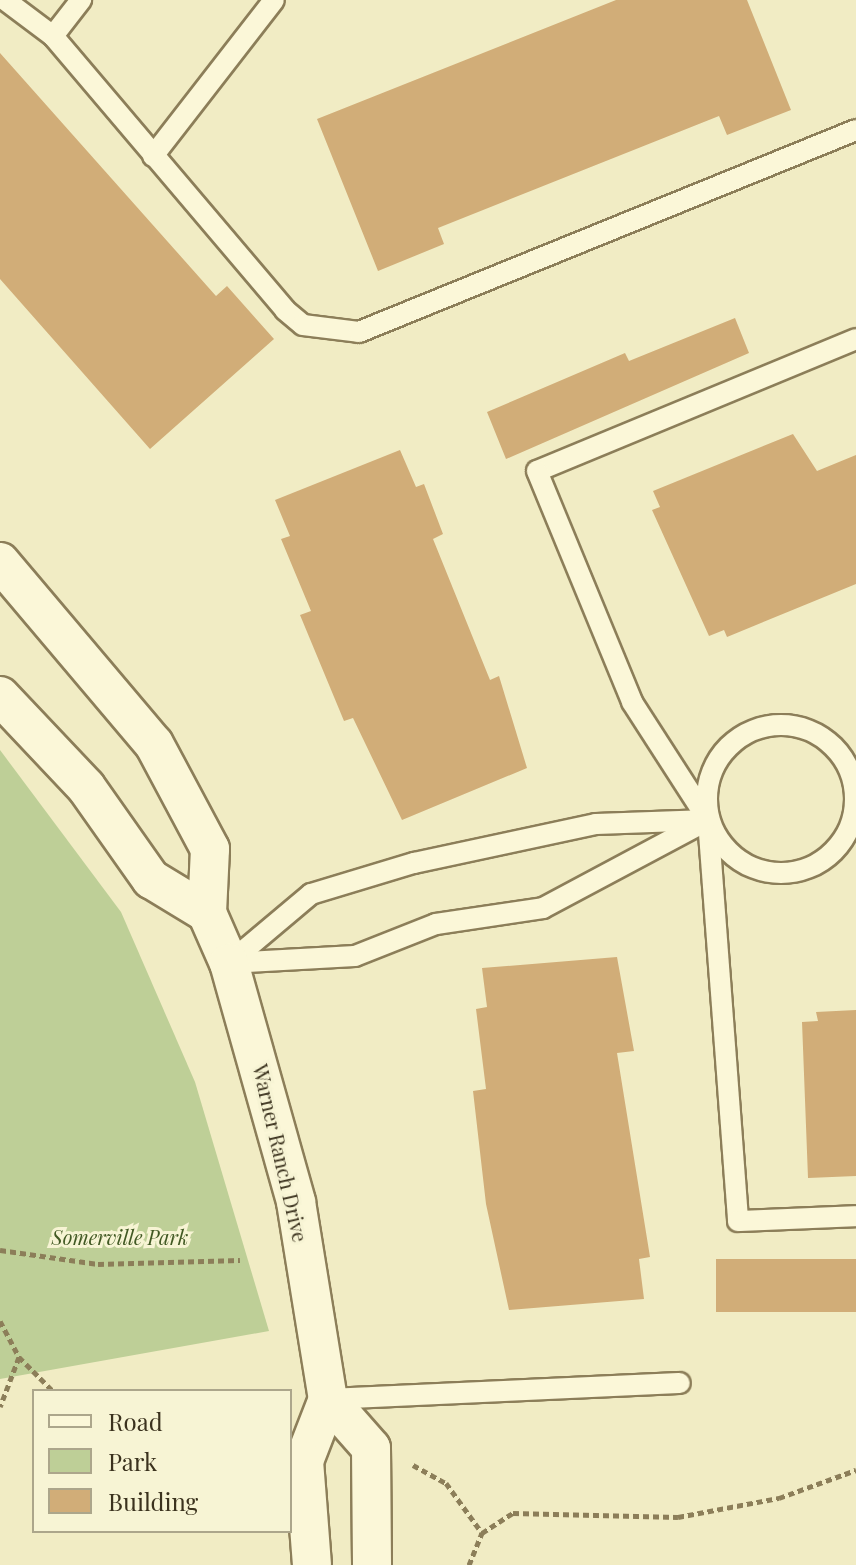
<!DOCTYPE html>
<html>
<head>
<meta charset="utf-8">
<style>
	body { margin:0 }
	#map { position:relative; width:856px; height:1565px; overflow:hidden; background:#f1ecc4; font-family:"Playfair Display",serif }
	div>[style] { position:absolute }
	.green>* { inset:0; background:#becf97 }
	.building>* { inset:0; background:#d1ad78; transform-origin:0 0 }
	.path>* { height:5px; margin-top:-2.5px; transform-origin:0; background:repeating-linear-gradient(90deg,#8c7e59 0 6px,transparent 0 10px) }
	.roads { filter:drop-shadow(2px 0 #8c7e59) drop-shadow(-2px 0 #8c7e59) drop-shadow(0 2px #8c7e59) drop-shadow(0 -2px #8c7e59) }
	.lane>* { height:20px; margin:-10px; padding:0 10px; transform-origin:10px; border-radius:10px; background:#fbf7d8 }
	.lane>.ring { margin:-10px; padding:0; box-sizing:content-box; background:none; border:20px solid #fbf7d8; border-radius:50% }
	.street>* { height:38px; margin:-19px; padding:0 19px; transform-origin:19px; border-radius:19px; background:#fbf7d8 }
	span { translate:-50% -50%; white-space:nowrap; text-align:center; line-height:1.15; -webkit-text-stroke:6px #f7f4d4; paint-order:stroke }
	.street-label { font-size:20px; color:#3b321e }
	.park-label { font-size:20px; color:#415923; font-style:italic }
	.legend { position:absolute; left:32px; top:1389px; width:260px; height:144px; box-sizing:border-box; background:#f7f4d4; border:2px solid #aca68b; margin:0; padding:10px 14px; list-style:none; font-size:24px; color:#3b321e }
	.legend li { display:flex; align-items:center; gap:16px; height:40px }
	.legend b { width:40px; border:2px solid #aca68b }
</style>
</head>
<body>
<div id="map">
	<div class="green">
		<div style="clip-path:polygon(0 750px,121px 912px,195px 1082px,269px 1331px,0 1379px)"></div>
	</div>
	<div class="building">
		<div style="clip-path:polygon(616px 0,747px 0,791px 110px,727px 135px,719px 116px,438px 228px,444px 244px,378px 271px,317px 119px)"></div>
		<div style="clip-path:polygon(0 53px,216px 296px,227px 286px,274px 339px,150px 449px,0 279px)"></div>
		<div style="clip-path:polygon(735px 318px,749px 353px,506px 459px,487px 412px,625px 353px,629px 361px)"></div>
		<div style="clip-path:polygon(793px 434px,817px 471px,856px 455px,856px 584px,727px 637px,724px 630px,709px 636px,652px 510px,660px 507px,653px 491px)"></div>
		<div style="clip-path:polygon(400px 450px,416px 487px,424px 484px,443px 534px,433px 539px,490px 680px,499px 676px,527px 768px,402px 820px,353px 718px,344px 721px,300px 615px,311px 611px,281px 539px,290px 536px,275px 500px)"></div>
		<div style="clip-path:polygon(617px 957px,634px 1051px,617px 1053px,650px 1257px,639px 1259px,644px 1299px,509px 1310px,486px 1204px,473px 1091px,486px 1089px,476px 1009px,487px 1007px,482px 968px)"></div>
		<div style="clip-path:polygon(856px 1010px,856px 1176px,808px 1178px,802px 1022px,818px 1021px,816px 1012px)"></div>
		<div style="left:856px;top:1259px;width:53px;height:140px;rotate:90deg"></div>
	</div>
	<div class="path">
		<div style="left:0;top:1250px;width:99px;rotate:8.1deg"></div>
		<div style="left:98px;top:1264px;width:142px;rotate:-1.6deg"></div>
		<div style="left:0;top:1321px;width:41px;rotate:62.2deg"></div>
		<div style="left:19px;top:1357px;width:53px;rotate:110.8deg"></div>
		<div style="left:19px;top:1357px;width:48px;rotate:45deg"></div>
		<div style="left:413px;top:1465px;width:38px;rotate:29deg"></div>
		<div style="left:446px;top:1483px;width:62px;rotate:54.2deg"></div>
		<div style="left:469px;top:1565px;width:35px;rotate:-68deg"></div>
		<div style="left:482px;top:1533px;width:37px;rotate:-33deg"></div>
		<div style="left:513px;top:1513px;width:165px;rotate:1.4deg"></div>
		<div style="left:678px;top:1517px;width:103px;rotate:-10.7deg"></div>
		<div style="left:779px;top:1498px;width:82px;rotate:-20deg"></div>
	</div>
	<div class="roads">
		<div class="lane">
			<div style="left:5px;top:0;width:60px;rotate:36.9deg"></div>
			<div style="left:53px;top:36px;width:46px;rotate:-52.1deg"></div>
			<div style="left:53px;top:36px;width:359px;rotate:49.7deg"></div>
			<div style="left:285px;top:310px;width:23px;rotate:40deg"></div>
			<div style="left:303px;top:325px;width:56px;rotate:7.1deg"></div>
			<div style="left:359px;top:332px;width:536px;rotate:-22.12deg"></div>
			<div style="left:153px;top:156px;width:197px;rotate:-52.2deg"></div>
			<div style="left:856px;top:339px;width:345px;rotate:157.5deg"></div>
			<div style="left:537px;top:471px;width:250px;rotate:67.6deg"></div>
			<div style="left:632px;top:702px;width:140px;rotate:57.2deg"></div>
			<div style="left:708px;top:820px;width:402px;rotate:85.7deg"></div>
			<div style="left:738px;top:1221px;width:118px;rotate:-2.4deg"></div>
			<div class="ring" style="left:707px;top:725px;width:128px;height:128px"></div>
			<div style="left:229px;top:963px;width:107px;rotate:-40.1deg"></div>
			<div style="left:311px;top:894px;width:108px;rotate:-16.8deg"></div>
			<div style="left:414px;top:863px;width:186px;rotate:-12.1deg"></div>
			<div style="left:596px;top:824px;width:112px;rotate:-2deg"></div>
			<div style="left:229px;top:963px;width:126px;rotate:-3.2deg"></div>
			<div style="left:355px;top:956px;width:87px;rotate:-21.6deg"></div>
			<div style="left:436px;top:924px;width:108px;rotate:-8.5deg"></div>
			<div style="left:543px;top:908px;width:183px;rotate:-28.1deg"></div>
			<div style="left:328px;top:1399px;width:352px;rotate:-2.6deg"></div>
		</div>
		<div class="street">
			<div style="left:0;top:562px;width:238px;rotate:49.8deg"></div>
			<div style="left:154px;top:744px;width:119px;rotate:61.9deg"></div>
			<div style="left:210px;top:849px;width:64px;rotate:92.7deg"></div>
			<div style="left:207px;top:913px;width:55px;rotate:66.3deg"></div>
			<div style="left:229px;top:963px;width:248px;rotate:74.3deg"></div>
			<div style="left:296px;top:1202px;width:200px;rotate:80.8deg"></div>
			<div style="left:328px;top:1399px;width:66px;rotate:111.2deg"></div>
			<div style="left:304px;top:1461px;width:104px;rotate:85.6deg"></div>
			<div style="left:0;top:696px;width:125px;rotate:46.6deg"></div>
			<div style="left:86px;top:787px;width:113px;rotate:54.8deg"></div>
			<div style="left:151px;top:879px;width:66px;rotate:31.3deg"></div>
			<div style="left:328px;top:1399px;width:65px;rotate:48.7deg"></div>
			<div style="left:371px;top:1448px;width:117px;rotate:89.5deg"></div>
		</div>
	</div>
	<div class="street-label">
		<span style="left:281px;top:1153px;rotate:77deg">Warner Ranch Drive</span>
	</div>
	<div class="park-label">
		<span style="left:120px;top:1236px">Somerville Park</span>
	</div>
	<ul class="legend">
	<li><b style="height:10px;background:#fbf7d8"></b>Road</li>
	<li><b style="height:22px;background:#becf97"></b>Park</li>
	<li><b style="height:22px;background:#d1ad78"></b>Building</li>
	</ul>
</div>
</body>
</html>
